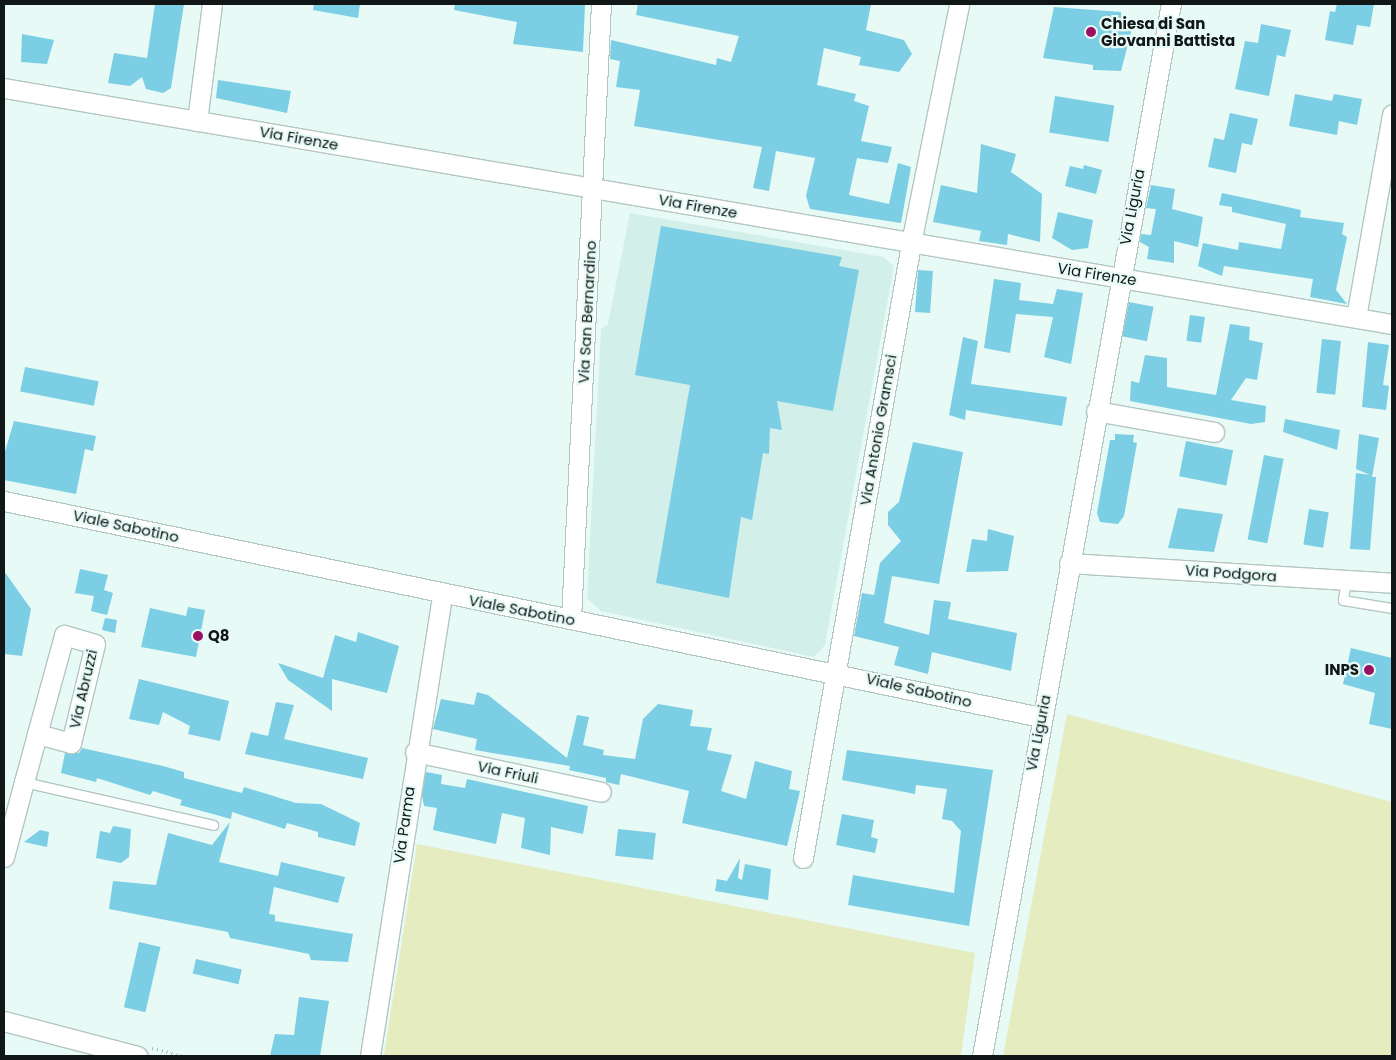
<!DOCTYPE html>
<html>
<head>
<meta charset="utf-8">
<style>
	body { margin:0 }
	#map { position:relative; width:1396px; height:1060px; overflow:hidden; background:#e7faf6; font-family:Poppins,sans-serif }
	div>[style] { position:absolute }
	.built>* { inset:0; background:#d3efea }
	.green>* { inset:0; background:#e4ecc0 }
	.building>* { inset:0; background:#7bcee3; transform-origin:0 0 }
	.path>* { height:3px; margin-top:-1.5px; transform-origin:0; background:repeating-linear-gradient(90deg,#a3b3b0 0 1px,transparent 0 5px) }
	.roads { filter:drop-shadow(1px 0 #b4c6c2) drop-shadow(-1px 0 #b4c6c2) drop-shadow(0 1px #b4c6c2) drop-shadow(0 -1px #b4c6c2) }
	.lane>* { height:9px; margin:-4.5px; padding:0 4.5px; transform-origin:4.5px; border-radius:4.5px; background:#fff }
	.street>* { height:19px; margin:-9.5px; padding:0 9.5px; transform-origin:9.5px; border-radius:9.5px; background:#fff }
	.dots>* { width:14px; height:14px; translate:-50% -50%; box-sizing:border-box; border:2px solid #e7faf6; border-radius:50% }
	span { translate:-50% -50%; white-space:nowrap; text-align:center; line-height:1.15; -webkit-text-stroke:4.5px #e7faf6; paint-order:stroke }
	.poi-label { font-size:15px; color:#101716; font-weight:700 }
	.left { translate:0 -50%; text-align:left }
	.right { translate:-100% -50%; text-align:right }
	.street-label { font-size:15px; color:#101716 }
	.frame { position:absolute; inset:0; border:5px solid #101716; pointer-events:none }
</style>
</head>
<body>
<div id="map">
	<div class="built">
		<div style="clip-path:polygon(630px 213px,883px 257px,894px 266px,825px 645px,814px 657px,601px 611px,587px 598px,601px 329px,608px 324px)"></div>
	</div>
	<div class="green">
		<div style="clip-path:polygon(1067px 714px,1392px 802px,1392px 1056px,1003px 1056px)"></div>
		<div style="clip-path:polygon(417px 844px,975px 953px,961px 1056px,384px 1056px)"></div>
	</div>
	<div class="building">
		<div style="clip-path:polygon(155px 4px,184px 4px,171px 88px,163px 93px,146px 89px,142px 77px,130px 86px,108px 83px,114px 53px,147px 58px)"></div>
		<div style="clip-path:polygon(314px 4px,360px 4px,358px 18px,313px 10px)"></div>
		<div style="clip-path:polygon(455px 4px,585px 4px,583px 52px,513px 44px,517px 22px,454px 10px)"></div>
		<div style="clip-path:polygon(638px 4px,871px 4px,866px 30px,904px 40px,912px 54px,899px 72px,859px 65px,861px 57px,824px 48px,817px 85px,856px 94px,854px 101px,869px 106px,861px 141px,892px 147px,888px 163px,857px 158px,849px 195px,889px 204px,898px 163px,911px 167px,901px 223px,810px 209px,806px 196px,815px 158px,776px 151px,769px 191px,753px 188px,762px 147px,634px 126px,640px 90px,616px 87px,620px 61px,610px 59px,611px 40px,716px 65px,717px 58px,731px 62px,739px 36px,636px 15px)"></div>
		<div style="clip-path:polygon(1337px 4px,1374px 4px,1370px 27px,1357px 25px,1353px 45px,1325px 40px,1330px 11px,1335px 12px)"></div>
		<div style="clip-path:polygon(1054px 7px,1121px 12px,1121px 23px,1133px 25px,1121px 71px,1093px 70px,1093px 65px,1043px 58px)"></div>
		<div style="clip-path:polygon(1261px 24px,1291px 30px,1285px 57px,1277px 55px,1269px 96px,1235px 89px,1245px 41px,1258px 43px)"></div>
		<div style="clip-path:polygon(22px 34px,54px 40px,47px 64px,21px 62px)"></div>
		<div style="clip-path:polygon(218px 80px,291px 91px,287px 113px,216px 98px)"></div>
		<div style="clip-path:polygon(1295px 94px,1332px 101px,1334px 94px,1362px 99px,1357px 125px,1339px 121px,1337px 135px,1289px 126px)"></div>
		<div style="left:1055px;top:96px;width:60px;height:37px;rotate:9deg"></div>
		<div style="clip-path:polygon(1230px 113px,1258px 119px,1252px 145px,1242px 143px,1236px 173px,1208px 167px,1214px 138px,1224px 140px)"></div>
		<div style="clip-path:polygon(981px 144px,1016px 154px,1011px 172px,1042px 194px,1040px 242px,1008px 234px,1007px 245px,979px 241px,981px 231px,933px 222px,941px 185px,977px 193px)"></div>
		<div style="clip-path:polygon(1084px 165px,1102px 170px,1096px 194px,1065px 186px,1070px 166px,1083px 169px)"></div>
		<div style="clip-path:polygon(1151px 185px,1175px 189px,1172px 209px,1203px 217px,1198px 247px,1174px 241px,1174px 263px,1147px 259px,1149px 247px,1140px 242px,1141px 234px,1151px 235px,1156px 209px,1146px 208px)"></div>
		<div style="clip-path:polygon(1222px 193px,1301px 210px,1300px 217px,1344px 223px,1342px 234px,1347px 237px,1336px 290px,1347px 304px,1310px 297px,1313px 279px,1224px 266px,1222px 276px,1198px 266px,1203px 243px,1238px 250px,1239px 242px,1281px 249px,1286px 224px,1232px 212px,1232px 207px,1219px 205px)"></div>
		<div style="clip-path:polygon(1058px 212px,1093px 220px,1088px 248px,1072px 250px,1052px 238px)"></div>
		<div style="clip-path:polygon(661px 226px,842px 257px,839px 266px,859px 270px,833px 411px,777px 401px,782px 430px,770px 428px,769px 454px,763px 453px,752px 520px,741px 517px,729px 598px,656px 583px,690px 385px,635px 375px)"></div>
		<div style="left:918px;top:270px;width:15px;height:42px;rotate:4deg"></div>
		<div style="clip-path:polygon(994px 279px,1021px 283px,1019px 300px,1053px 304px,1057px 289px,1083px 293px,1071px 364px,1044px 357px,1053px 317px,1016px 314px,1010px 353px,984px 348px)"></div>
		<div style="left:1129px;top:302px;width:25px;height:35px;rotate:11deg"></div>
		<div style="left:1190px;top:315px;width:15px;height:26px;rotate:8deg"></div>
		<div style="clip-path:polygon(1230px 324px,1250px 327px,1249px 340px,1263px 343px,1257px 380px,1246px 378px,1231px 400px,1266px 406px,1265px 422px,1251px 424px,1130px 401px,1131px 381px,1139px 383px,1145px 355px,1167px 358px,1167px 387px,1216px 395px)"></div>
		<div style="clip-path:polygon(963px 337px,978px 341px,971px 384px,1067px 397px,1062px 426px,966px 410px,965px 420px,949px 415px)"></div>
		<div style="left:1322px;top:339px;width:19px;height:54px;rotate:6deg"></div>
		<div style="clip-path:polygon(1368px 342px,1389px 345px,1383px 385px,1389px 386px,1386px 410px,1362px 407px)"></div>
		<div style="left:25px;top:367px;width:75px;height:25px;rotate:11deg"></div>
		<div style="clip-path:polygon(1285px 419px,1340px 430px,1337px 450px,1283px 432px)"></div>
		<div style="clip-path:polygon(14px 421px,96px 436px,93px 451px,85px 449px,76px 494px,4px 480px,4px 455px)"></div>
		<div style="clip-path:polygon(1115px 434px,1134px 435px,1133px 442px,1137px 443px,1124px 516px,1118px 524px,1100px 522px,1097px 513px,1110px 440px,1115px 440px)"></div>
		<div style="clip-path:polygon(1359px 434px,1379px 438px,1372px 477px,1376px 477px,1370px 550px,1350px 549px,1356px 473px,1370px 475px,1356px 469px)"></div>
		<div style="left:1186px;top:441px;width:48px;height:36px;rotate:11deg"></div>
		<div style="clip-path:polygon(913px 442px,963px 452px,939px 584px,892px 576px,884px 623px,929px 635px,934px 600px,951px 602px,948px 619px,1017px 633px,1011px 671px,932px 652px,928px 674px,894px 665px,899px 647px,854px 636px,862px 593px,874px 595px,880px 563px,901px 541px,888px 525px,888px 512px,899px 502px)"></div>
		<div style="left:1264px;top:455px;width:20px;height:86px;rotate:11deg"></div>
		<div style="clip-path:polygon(1178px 508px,1223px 514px,1214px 552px,1168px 548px)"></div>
		<div style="left:1309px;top:509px;width:20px;height:36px;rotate:9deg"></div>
		<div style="clip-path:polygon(988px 529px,1014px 536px,1008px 571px,966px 572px,972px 539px,987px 541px)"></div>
		<div style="clip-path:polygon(80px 569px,108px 575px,104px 590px,113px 593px,107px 615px,91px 611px,94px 596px,75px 593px)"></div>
		<div style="clip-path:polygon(4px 571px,31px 609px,22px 656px,4px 654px)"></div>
		<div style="clip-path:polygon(188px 607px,205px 610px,196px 657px,141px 647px,150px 608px,186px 616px)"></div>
		<div style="clip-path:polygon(105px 618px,117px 620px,115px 633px,102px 630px)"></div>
		<div style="clip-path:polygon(358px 632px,399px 646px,387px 693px,332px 679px,332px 711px,288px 680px,278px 663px,323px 678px,335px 635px,356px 642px)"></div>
		<div style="clip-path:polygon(1351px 648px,1392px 658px,1392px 729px,1369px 724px,1375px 693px,1343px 684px)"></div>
		<div style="clip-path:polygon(139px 679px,229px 701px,220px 741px,188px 734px,190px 726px,163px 712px,159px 725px,129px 719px)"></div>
		<div style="clip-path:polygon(477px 692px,488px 695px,567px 758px,577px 715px,589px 717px,583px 745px,604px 750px,603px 755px,635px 759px,643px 719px,658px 704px,693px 710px,690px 726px,712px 728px,707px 750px,732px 755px,721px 791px,746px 799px,755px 761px,792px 771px,789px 789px,800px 791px,787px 846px,682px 823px,689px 791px,621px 774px,619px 785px,606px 782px,606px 778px,569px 770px,570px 766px,475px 750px,477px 739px,433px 729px,441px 699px,474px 705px)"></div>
		<div style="clip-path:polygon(276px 702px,294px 705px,284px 739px,368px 758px,363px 779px,245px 754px,251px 732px,268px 736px)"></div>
		<div style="clip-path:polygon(82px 748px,163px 766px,184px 772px,184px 778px,242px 793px,244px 787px,296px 803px,321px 804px,360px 823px,355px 846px,318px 837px,318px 832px,287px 823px,285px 829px,232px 812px,231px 819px,180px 805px,182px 800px,153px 791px,150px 795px,97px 778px,96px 782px,61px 773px,65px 753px,79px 753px)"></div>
		<div style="clip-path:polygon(847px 750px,993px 770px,969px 926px,848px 905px,853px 875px,954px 893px,961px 831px,952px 821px,942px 819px,947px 789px,916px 785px,915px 794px,842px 780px)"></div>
		<div style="clip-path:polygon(426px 772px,442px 775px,441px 784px,465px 788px,467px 779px,588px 806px,583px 834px,551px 827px,550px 855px,521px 848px,525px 818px,502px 813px,496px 844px,433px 830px,437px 808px,424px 806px,422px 795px)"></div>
		<div style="clip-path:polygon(842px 814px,874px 820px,871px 837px,878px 839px,875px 853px,836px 845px)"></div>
		<div style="clip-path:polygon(230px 822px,219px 862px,278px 876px,281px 862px,345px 877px,338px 903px,274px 887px,269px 914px,275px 915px,275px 921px,353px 934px,348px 962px,311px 960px,309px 954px,230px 938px,228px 932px,109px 909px,113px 881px,156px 885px,168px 833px,212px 845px)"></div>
		<div style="clip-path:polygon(113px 826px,131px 829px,129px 857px,121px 863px,96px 858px,100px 831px,110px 833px)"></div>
		<div style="left:618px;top:829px;width:38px;height:27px;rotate:6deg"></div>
		<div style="clip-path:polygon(40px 830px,49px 832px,47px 847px,24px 842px)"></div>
		<div style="clip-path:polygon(740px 858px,738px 878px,742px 880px,745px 864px,771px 869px,768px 900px,715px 891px,717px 879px,727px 881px)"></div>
		<div style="left:139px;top:942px;width:22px;height:67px;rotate:13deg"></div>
		<div style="left:196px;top:959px;width:47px;height:15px;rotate:13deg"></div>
		<div style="clip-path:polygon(299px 997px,329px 1001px,320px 1056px,270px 1056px,275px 1034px,294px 1035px)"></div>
	</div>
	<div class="path">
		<div style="left:152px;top:1048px;width:32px;rotate:14deg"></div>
	</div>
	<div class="roads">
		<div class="lane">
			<div style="left:1346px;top:580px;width:20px;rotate:99deg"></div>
			<div style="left:1343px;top:600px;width:50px;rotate:9.3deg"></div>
			<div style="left:24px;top:782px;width:194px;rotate:12.8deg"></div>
		</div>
		<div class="street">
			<div style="left:4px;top:88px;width:1408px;rotate:9.65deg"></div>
			<div style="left:197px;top:121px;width:118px;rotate:-82.7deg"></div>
			<div style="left:1356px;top:317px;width:206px;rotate:-79.9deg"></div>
			<div style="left:1096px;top:411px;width:120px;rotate:10.1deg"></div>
			<div style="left:4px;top:501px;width:1059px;rotate:11.77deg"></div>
			<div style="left:1069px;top:563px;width:324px;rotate:3.5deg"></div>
			<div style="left:571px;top:619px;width:616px;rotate:-87.21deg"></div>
			<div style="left:415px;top:752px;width:190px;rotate:12.1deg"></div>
			<div style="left:4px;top:857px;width:78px;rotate:-75.1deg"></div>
			<div style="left:24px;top:782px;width:50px;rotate:-74.8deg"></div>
			<div style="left:37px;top:734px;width:103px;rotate:-74.7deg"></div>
			<div style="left:64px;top:635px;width:32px;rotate:16deg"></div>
			<div style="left:95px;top:644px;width:102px;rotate:103.6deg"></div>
			<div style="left:71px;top:743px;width:35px;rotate:-165deg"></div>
			<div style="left:803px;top:858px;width:635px;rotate:-80.02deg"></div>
			<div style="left:913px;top:233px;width:234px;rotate:-78.6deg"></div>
			<div style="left:4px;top:1021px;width:138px;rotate:14.7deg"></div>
			<div style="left:370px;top:1056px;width:468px;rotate:-81.1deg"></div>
			<div style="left:982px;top:1056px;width:1069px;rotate:-79.82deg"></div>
		</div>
	</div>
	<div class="dots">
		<div style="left:1091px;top:32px;background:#9a1062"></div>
		<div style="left:198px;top:636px;background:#9a1062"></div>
		<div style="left:1369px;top:670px;background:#9a1062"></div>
	</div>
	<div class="poi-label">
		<span class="left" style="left:1101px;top:32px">Chiesa di San<br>Giovanni Battista</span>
		<span class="left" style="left:208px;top:636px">Q8</span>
		<span class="right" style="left:1359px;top:670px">INPS</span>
	</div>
	<div class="street-label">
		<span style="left:299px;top:138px;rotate:10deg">Via Firenze</span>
		<span style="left:698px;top:206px;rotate:10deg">Via Firenze</span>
		<span style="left:1132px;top:207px;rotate:-79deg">Via Liguria</span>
		<span style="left:1097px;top:274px;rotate:9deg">Via Firenze</span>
		<span style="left:587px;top:312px;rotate:-87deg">Via San Bernardino</span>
		<span style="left:878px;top:430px;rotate:-80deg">Via Antonio Gramsci</span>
		<span style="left:126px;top:526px;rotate:12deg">Viale Sabotino</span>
		<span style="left:1231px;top:573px;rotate:4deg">Via Podgora</span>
		<span style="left:522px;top:610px;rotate:11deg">Viale Sabotino</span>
		<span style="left:83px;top:689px;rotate:-77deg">Via Abruzzi</span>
		<span style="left:919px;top:690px;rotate:13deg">Viale Sabotino</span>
		<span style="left:1038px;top:733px;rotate:-79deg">Via Liguria</span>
		<span style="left:508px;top:772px;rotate:12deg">Via Friuli</span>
		<span style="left:404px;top:825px;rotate:-82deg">Via Parma</span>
	</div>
	<div class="frame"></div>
</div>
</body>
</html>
